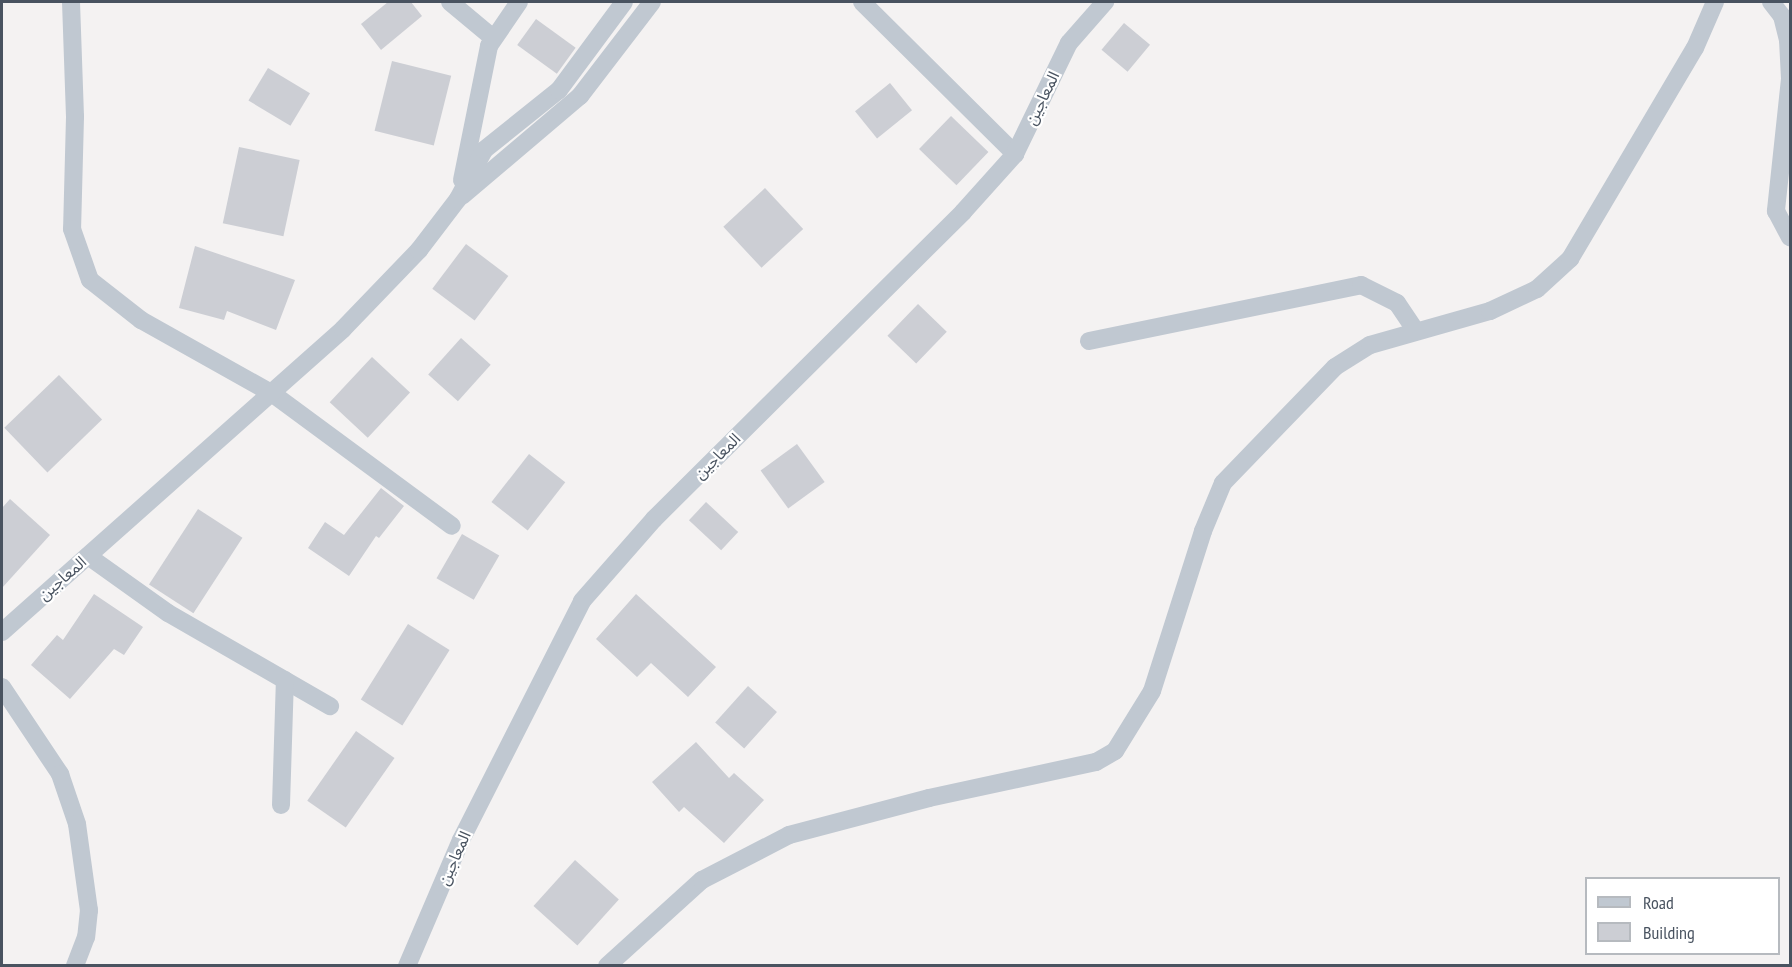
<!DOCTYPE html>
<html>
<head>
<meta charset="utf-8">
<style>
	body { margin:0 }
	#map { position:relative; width:1792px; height:967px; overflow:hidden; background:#f4f2f2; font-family:"PT Sans Narrow","Noto Sans Arabic",sans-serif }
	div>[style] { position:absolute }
	.building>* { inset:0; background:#ccced4; transform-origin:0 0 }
	.minor>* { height:18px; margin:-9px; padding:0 9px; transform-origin:9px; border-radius:9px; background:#c0c8d1 }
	span { translate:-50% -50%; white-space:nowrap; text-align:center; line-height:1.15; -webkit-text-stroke:4.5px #fff; paint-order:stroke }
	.street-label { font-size:16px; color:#495360 }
	.frame { position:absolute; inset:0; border:3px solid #495360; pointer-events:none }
	.legend { position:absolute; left:1585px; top:877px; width:195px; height:78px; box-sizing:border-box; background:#fff; border:2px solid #b6babf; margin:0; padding:8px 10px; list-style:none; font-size:18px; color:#495360 }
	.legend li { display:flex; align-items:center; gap:12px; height:30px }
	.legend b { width:30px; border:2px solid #b6babf }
</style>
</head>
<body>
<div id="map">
	<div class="building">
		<div style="clip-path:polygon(388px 2px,411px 2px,422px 16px,381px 50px,361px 24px)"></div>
		<div style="left:536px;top:19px;width:49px;height:32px;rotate:36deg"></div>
		<div style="left:1124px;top:23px;width:34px;height:35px;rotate:40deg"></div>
		<div style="left:392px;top:61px;width:61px;height:72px;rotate:14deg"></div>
		<div style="left:268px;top:68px;width:49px;height:38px;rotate:31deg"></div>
		<div style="left:890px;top:83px;width:35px;height:45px;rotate:51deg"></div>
		<div style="left:951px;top:116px;width:52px;height:46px;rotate:44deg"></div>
		<div style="left:239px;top:147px;width:62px;height:78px;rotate:12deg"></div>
		<div style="left:765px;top:188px;width:56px;height:57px;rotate:47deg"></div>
		<div style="left:466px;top:244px;width:53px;height:56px;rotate:37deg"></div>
		<div style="clip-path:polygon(195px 246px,295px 280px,276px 330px,227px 311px,224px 320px,179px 308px)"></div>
		<div style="left:918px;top:304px;width:40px;height:44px;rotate:44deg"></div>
		<div style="left:461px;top:338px;width:40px;height:49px;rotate:42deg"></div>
		<div style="left:372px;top:357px;width:52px;height:62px;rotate:43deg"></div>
		<div style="left:59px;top:375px;width:62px;height:76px;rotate:46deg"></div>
		<div style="left:797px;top:444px;width:47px;height:45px;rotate:54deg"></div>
		<div style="left:529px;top:454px;width:46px;height:61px;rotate:38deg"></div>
		<div style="clip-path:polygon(381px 488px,404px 506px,379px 538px,376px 536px,349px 576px,308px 548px,325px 522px,344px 535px)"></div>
		<div style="clip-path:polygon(10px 499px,50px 535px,2px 588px,2px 508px)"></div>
		<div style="left:706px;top:502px;width:44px;height:25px;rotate:43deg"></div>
		<div style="left:198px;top:509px;width:53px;height:90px;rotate:33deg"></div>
		<div style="left:462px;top:534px;width:43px;height:51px;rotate:30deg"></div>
		<div style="clip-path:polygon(94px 594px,143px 627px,124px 655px,114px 649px,70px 699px,31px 665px,57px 635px,63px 640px)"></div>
		<div style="clip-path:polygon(636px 594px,716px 667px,688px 697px,651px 663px,637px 677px,596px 639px)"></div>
		<div style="left:408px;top:624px;width:49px;height:89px;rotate:32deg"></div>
		<div style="left:748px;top:686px;width:39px;height:49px;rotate:42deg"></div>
		<div style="left:356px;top:731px;width:47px;height:85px;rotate:35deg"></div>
		<div style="clip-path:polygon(696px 742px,729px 778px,734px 773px,764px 800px,724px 843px,684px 807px,679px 812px,652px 782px)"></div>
		<div style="left:575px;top:860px;width:59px;height:62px;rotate:42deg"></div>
	</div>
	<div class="minor">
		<div style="left:71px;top:2px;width:115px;rotate:88deg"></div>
		<div style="left:75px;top:117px;width:112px;rotate:91.5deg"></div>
		<div style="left:72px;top:229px;width:54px;rotate:70.6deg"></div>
		<div style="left:90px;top:280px;width:65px;rotate:38.1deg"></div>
		<div style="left:141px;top:320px;width:151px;rotate:29.3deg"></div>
		<div style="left:273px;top:394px;width:222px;rotate:36.4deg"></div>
		<div style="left:450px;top:2px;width:56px;rotate:39.9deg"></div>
		<div style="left:862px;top:2px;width:216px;rotate:44.8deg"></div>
		<div style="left:1771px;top:2px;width:18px;rotate:52deg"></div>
		<div style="left:1782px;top:16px;width:25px;rotate:76deg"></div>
		<div style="left:1788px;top:40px;width:39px;rotate:87deg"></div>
		<div style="left:1790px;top:79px;width:133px;rotate:96.1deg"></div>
		<div style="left:1776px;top:211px;width:30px;rotate:62deg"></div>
		<div style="left:462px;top:180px;width:137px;rotate:-78.6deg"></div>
		<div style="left:489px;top:46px;width:53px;rotate:-55.7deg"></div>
		<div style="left:462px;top:196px;width:155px;rotate:-40.3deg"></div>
		<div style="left:580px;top:96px;width:118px;rotate:-52.5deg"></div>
		<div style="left:1089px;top:341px;width:278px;rotate:-11.6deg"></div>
		<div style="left:1361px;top:285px;width:40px;rotate:26.6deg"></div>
		<div style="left:1397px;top:303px;width:34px;rotate:56deg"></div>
		<div style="left:88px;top:556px;width:98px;rotate:35.5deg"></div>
		<div style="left:168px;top:613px;width:187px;rotate:29.9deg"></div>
		<div style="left:2px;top:632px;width:456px;rotate:-41.6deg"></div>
		<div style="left:343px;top:329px;width:110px;rotate:-46.1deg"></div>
		<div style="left:419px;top:250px;width:64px;rotate:-52.6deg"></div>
		<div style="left:458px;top:199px;width:55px;rotate:-62deg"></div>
		<div style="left:484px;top:150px;width:96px;rotate:-38.7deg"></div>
		<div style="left:559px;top:90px;width:109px;rotate:-53.5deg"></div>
		<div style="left:2px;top:687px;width:105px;rotate:56.3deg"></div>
		<div style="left:60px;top:774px;width:53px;rotate:71.2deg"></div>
		<div style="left:77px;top:824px;width:87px;rotate:82.1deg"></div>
		<div style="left:89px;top:910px;width:27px;rotate:96deg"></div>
		<div style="left:86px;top:937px;width:31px;rotate:111deg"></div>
		<div style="left:281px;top:805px;width:125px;rotate:-88.2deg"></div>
		<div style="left:407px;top:966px;width:137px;rotate:-66.8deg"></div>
		<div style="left:461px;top:840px;width:268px;rotate:-63.1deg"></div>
		<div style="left:582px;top:601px;width:109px;rotate:-48.7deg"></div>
		<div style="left:654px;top:519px;width:436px;rotate:-44.8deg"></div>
		<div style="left:963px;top:212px;width:78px;rotate:-48.1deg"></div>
		<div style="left:1015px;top:154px;width:123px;rotate:-64.1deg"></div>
		<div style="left:1069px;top:43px;width:55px;rotate:-48.7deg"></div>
		<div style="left:607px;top:966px;width:128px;rotate:-42.2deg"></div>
		<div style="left:702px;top:880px;width:98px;rotate:-27.3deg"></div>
		<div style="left:789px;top:835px;width:145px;rotate:-14.8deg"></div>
		<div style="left:929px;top:798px;width:171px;rotate:-12.2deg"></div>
		<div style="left:1096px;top:762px;width:22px;rotate:-30deg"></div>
		<div style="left:1115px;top:751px;width:70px;rotate:-58.3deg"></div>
		<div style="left:1152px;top:691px;width:168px;rotate:-72.3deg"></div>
		<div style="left:1203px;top:531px;width:52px;rotate:-67.4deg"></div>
		<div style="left:1223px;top:483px;width:161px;rotate:-46deg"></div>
		<div style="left:1335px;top:367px;width:41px;rotate:-32.2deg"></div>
		<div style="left:1370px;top:345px;width:125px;rotate:-15.8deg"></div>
		<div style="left:1490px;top:311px;width:52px;rotate:-25.1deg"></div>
		<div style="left:1537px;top:289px;width:45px;rotate:-42.3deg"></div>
		<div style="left:1570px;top:259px;width:245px;rotate:-59.4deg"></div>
		<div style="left:1695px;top:48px;width:50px;rotate:-66.5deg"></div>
	</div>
	<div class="street-label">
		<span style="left:1042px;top:98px;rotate:-64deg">المعاجين</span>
		<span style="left:717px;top:456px;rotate:-45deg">المعاجين</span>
		<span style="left:62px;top:578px;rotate:-41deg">المعاجين</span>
		<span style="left:454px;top:858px;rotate:-66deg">المعاجين</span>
	</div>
	<div class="frame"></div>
	<ul class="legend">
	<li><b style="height:8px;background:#c0c8d1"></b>Road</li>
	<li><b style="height:16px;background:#ccced4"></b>Building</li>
	</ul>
</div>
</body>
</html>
